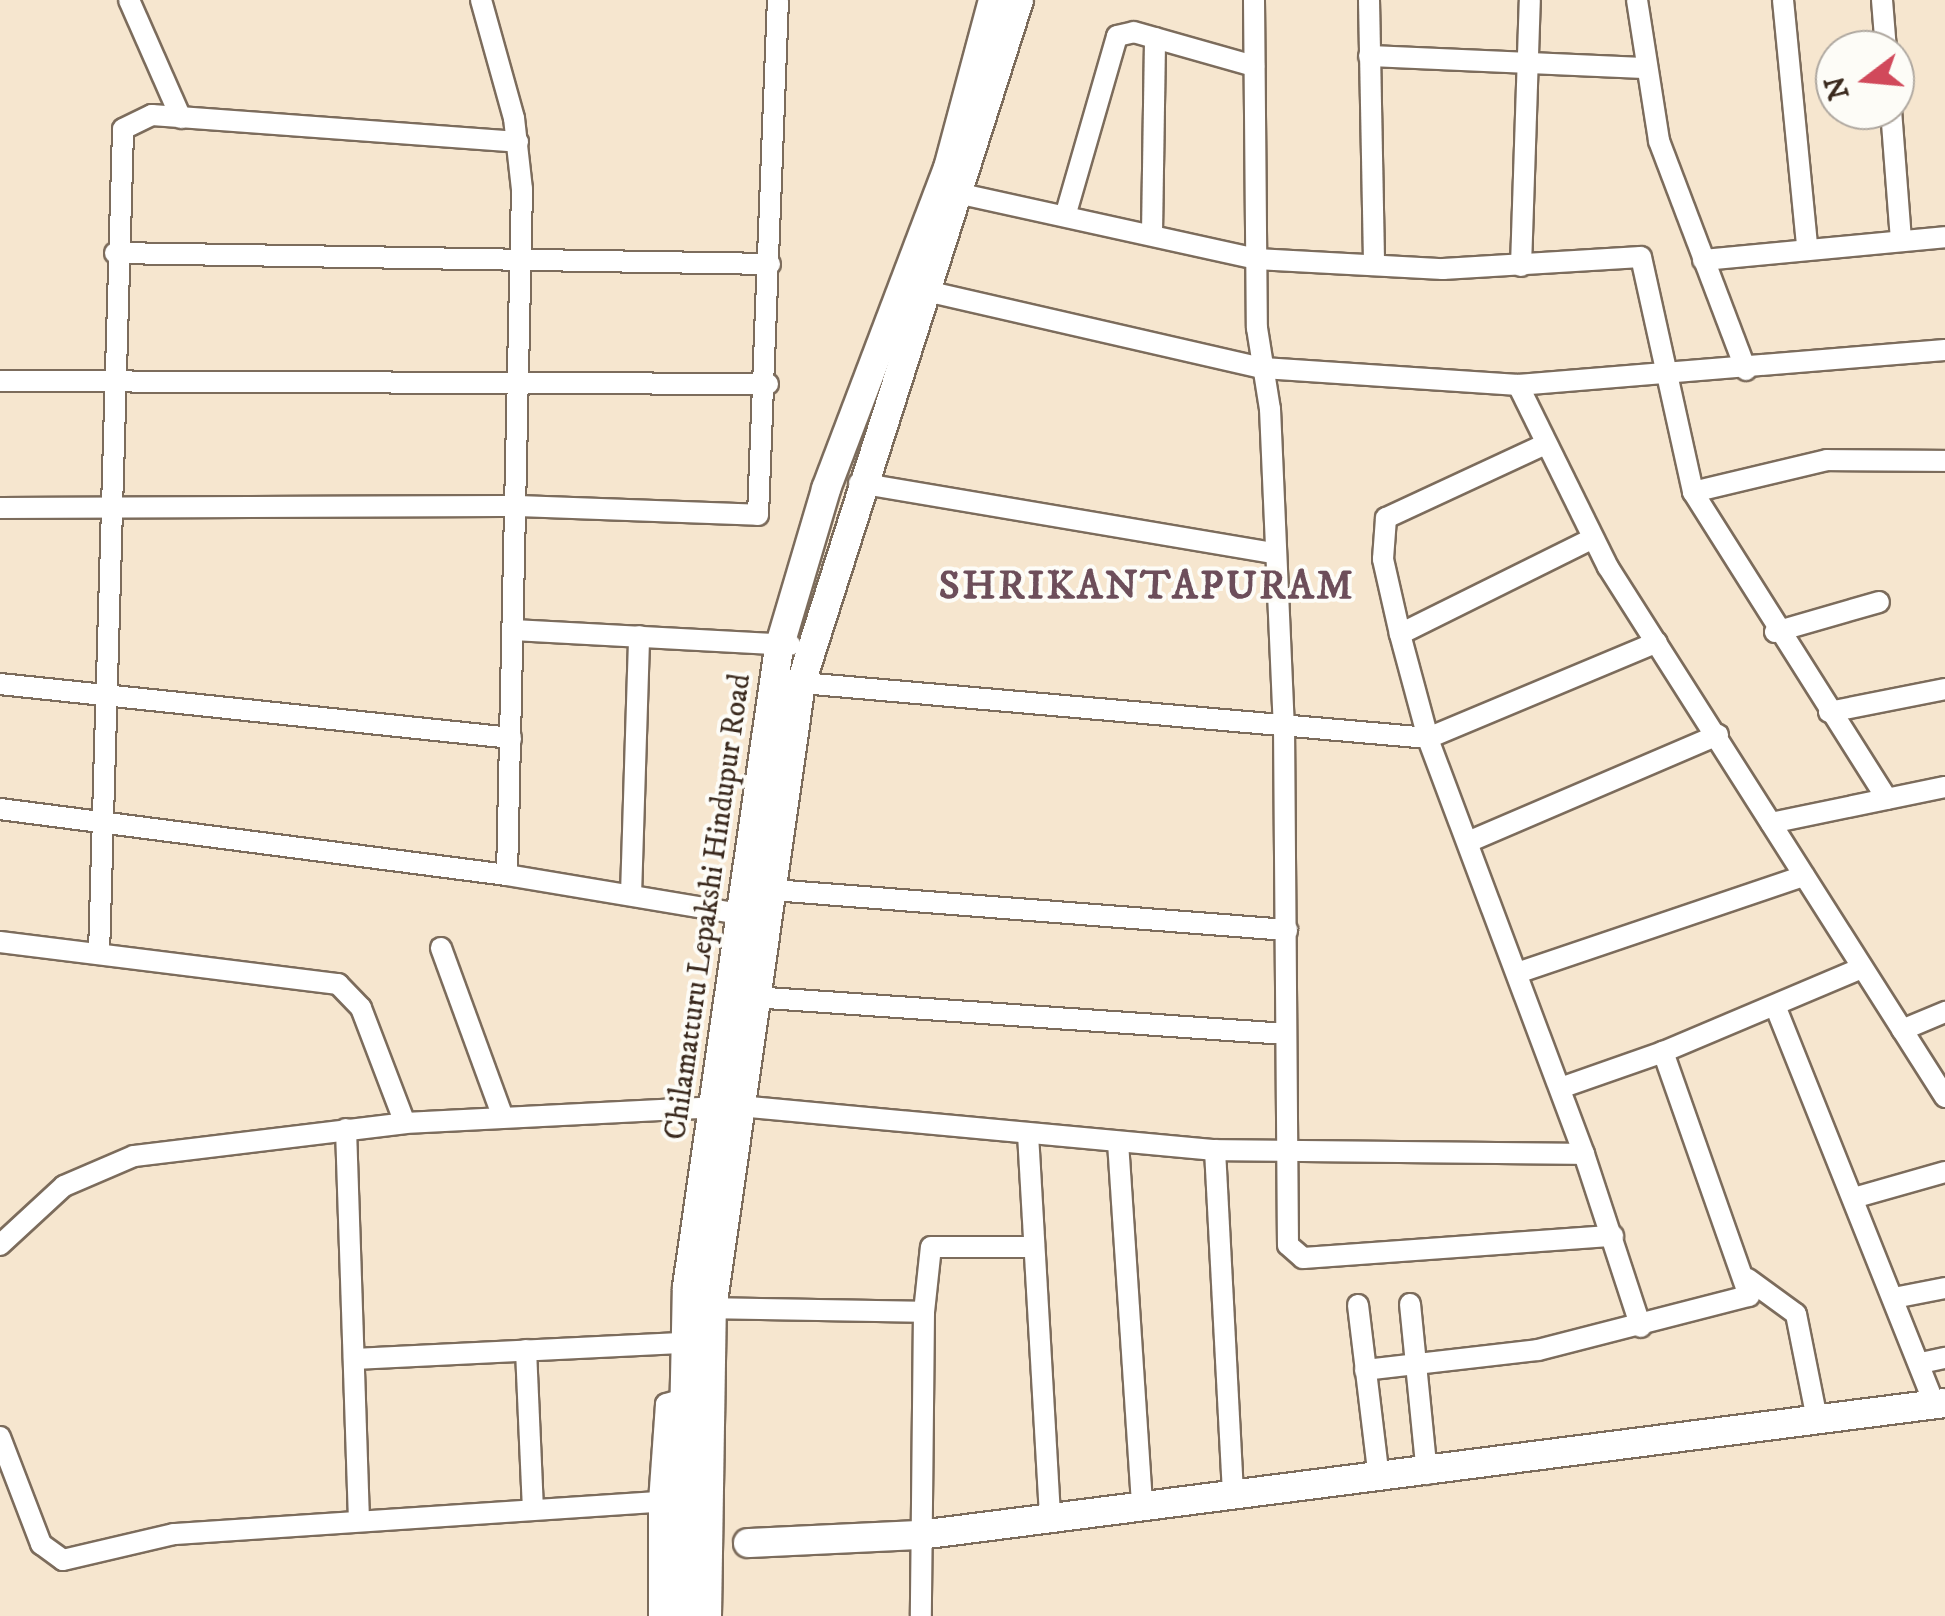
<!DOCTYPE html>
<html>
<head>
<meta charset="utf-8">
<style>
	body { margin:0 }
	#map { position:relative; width:1945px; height:1616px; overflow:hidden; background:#f6e6cf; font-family:"IM FELL DW Pica",serif }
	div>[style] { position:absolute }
	.roads { filter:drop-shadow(2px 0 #7c6c5c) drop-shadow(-2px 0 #7c6c5c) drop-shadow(0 2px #7c6c5c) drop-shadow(0 -2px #7c6c5c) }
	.street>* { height:20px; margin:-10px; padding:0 10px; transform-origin:10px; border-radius:10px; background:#fff }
	.secondary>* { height:28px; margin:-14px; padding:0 14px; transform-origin:14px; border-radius:14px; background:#fff }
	span { translate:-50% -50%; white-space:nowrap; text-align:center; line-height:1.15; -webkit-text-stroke:8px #fdfcf7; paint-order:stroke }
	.street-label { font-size:30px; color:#3b2a1e }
	.district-label { font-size:40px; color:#6d4e5a; font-weight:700; letter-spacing:2.5px }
	.north { position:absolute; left:1815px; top:30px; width:100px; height:100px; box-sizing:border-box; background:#fdfcf7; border:2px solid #afa8a0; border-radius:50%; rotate:254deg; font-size:28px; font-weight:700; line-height:40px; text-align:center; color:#3b2a1e }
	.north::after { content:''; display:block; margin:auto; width:35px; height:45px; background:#d1495b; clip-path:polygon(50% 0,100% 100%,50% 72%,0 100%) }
</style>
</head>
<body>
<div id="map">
	<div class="roads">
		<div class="street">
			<div style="left:129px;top:0;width:129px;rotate:66.2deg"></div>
			<div style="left:481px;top:0;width:123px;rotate:74.4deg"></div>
			<div style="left:514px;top:118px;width:71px;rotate:83.6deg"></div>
			<div style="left:522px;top:189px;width:686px;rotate:91.25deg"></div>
			<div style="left:507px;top:875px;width:248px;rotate:9.5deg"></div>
			<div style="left:1254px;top:0;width:328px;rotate:89.5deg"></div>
			<div style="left:1257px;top:328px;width:82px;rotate:80.9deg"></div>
			<div style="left:1270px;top:409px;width:317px;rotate:87.5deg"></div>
			<div style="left:1284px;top:726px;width:519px;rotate:89.56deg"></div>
			<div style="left:1288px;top:1245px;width:20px;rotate:41deg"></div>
			<div style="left:1303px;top:1258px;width:311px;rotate:-4.1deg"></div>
			<div style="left:1369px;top:0;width:265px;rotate:88.9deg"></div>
			<div style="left:1637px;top:0;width:143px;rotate:81.1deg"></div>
			<div style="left:1659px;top:141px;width:245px;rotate:69.2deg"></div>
			<div style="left:1783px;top:0;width:247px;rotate:84.4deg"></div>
			<div style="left:1882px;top:0;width:50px;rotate:85.4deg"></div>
			<div style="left:1369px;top:56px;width:276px;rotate:2.5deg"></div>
			<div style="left:1891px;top:110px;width:130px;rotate:85.6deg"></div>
			<div style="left:961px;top:194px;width:302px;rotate:12.4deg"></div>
			<div style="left:1256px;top:259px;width:187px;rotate:3.1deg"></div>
			<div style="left:1443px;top:269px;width:198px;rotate:-3.5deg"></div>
			<div style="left:1641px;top:257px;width:241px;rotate:77.5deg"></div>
			<div style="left:1693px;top:492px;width:363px;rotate:57.7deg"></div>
			<div style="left:1066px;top:213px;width:184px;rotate:-73.9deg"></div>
			<div style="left:1117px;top:36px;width:17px;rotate:-13deg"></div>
			<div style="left:1134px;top:32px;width:125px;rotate:15.8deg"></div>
			<div style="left:1152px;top:233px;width:195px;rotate:-89.1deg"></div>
			<div style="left:115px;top:253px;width:655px;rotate:0.96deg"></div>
			<div style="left:1703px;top:260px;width:243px;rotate:-5.4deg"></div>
			<div style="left:1521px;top:266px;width:266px;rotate:-88.1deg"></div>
			<div style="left:913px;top:288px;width:359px;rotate:12.9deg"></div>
			<div style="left:1263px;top:368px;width:256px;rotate:3.8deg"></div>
			<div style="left:1518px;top:385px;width:428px;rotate:-4.7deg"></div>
			<div style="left:0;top:381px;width:768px;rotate:0.22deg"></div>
			<div style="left:1518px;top:385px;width:203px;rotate:63.7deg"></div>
			<div style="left:1608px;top:567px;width:628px;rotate:57.55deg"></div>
			<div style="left:859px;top:483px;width:418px;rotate:9.6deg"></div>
			<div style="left:1693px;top:492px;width:138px;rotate:-13.4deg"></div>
			<div style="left:1827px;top:460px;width:118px;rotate:0.5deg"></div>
			<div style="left:0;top:508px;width:518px;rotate:-0.22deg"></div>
			<div style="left:518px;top:506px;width:240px;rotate:2.1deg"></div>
			<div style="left:758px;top:515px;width:515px;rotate:-87.78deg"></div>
			<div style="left:514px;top:630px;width:277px;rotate:3.1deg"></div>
			<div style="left:1775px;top:632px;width:108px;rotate:-16.1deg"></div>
			<div style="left:1400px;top:634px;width:77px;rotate:-102.8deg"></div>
			<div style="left:1383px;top:559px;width:41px;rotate:-85.8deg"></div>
			<div style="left:1386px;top:518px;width:173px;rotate:-24.9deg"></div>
			<div style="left:791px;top:682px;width:639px;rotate:5.02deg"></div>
			<div style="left:1428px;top:738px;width:248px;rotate:-22.7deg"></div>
			<div style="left:0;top:684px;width:514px;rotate:6.03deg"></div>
			<div style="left:1829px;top:712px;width:118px;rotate:-11.2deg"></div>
			<div style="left:0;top:809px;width:511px;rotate:7.42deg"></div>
			<div style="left:1771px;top:823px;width:178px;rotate:-11.7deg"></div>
			<div style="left:1468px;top:842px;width:272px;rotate:-23.2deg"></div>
			<div style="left:760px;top:889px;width:529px;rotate:4.45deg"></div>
			<div style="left:631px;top:895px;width:259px;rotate:-88.2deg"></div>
			<div style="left:0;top:942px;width:341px;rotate:7.1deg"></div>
			<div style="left:338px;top:984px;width:33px;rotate:46deg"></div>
			<div style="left:361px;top:1008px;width:123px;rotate:69.1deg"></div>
			<div style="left:441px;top:948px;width:180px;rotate:69.9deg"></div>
			<div style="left:99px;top:954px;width:825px;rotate:-88.33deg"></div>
			<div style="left:123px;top:129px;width:32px;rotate:-26deg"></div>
			<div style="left:152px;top:115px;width:367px;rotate:4.2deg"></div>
			<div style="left:1517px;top:973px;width:303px;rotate:-18.7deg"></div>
			<div style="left:753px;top:997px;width:534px;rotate:3.97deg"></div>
			<div style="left:1776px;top:1008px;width:428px;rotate:68.2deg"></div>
			<div style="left:1902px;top:1030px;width:47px;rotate:-22.7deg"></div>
			<div style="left:1663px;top:1052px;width:216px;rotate:-22.9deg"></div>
			<div style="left:346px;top:1129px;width:391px;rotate:88.1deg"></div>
			<div style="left:1028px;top:1134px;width:378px;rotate:86.7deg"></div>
			<div style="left:1118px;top:1142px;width:359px;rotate:86.2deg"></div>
			<div style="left:1215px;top:1150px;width:342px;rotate:87deg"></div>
			<div style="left:1584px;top:1154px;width:444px;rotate:-110.6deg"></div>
			<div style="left:1428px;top:738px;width:108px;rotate:-105.1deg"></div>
			<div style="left:1400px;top:634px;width:213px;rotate:-26.4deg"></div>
			<div style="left:1857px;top:1197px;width:91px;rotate:-15.9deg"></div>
			<div style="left:0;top:1245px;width:87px;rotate:-42.7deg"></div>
			<div style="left:64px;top:1186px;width:76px;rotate:-23.2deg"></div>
			<div style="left:134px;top:1156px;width:273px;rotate:-6.9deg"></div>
			<div style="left:405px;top:1123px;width:334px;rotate:-2.9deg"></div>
			<div style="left:739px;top:1106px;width:478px;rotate:5.3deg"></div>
			<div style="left:1215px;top:1150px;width:369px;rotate:0.6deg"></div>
			<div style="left:1584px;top:1154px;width:182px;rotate:71.8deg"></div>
			<div style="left:1748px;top:1279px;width:59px;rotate:36.1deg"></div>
			<div style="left:1796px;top:1314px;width:102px;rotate:78.7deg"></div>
			<div style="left:1899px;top:1297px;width:47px;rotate:-11.1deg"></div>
			<div style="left:1410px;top:1304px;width:171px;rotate:84.3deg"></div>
			<div style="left:1358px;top:1305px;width:175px;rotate:83.1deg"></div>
			<div style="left:698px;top:1308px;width:226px;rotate:1deg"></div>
			<div style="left:924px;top:1312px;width:304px;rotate:90.6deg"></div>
			<div style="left:924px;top:1312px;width:65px;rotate:-83.9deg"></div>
			<div style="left:931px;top:1247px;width:103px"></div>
			<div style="left:526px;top:1350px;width:158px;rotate:87.5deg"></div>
			<div style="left:354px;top:1359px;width:342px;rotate:-2.8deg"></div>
			<div style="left:1921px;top:1363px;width:25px;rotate:-12deg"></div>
			<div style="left:1365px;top:1370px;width:174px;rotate:-6.6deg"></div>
			<div style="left:1538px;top:1350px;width:218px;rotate:-14.4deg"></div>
			<div style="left:1749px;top:1296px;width:259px;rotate:-109.4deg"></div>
			<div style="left:1663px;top:1052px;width:109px;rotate:160.7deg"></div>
			<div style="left:0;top:1437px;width:115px;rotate:69deg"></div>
			<div style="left:41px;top:1544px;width:27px;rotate:36deg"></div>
			<div style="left:63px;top:1560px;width:114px;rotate:-13.2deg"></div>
			<div style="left:174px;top:1534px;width:486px;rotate:-3.8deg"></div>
			<div style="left:659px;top:1502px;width:114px;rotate:90deg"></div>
			<div style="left:659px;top:1502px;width:98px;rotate:-85.9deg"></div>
			<div style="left:666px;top:1404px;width:32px;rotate:-16deg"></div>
		</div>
		<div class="secondary">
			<div style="left:748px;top:1543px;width:172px;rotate:-2.7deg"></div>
			<div style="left:920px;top:1535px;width:1033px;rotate:-7.34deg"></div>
			<div style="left:680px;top:1616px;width:329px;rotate:-88.8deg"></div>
			<div style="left:687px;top:1287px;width:646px;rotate:-81.81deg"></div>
			<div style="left:779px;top:648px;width:166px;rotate:-73.5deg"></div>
			<div style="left:826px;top:489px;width:343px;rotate:-69.2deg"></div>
			<div style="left:948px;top:168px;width:174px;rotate:-75deg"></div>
			<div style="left:707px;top:1616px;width:307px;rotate:-89.1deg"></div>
			<div style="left:712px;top:1309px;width:632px;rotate:-81.91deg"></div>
			<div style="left:801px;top:683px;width:717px;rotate:-72.3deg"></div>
		</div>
	</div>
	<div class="street-label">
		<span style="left:709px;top:907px;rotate:-82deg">Chilamatturu Lepakshi Hindupur Road</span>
	</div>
	<div class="district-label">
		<span style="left:1147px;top:587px">SHRIKANTAPURAM</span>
	</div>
	<div class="north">N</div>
</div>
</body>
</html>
